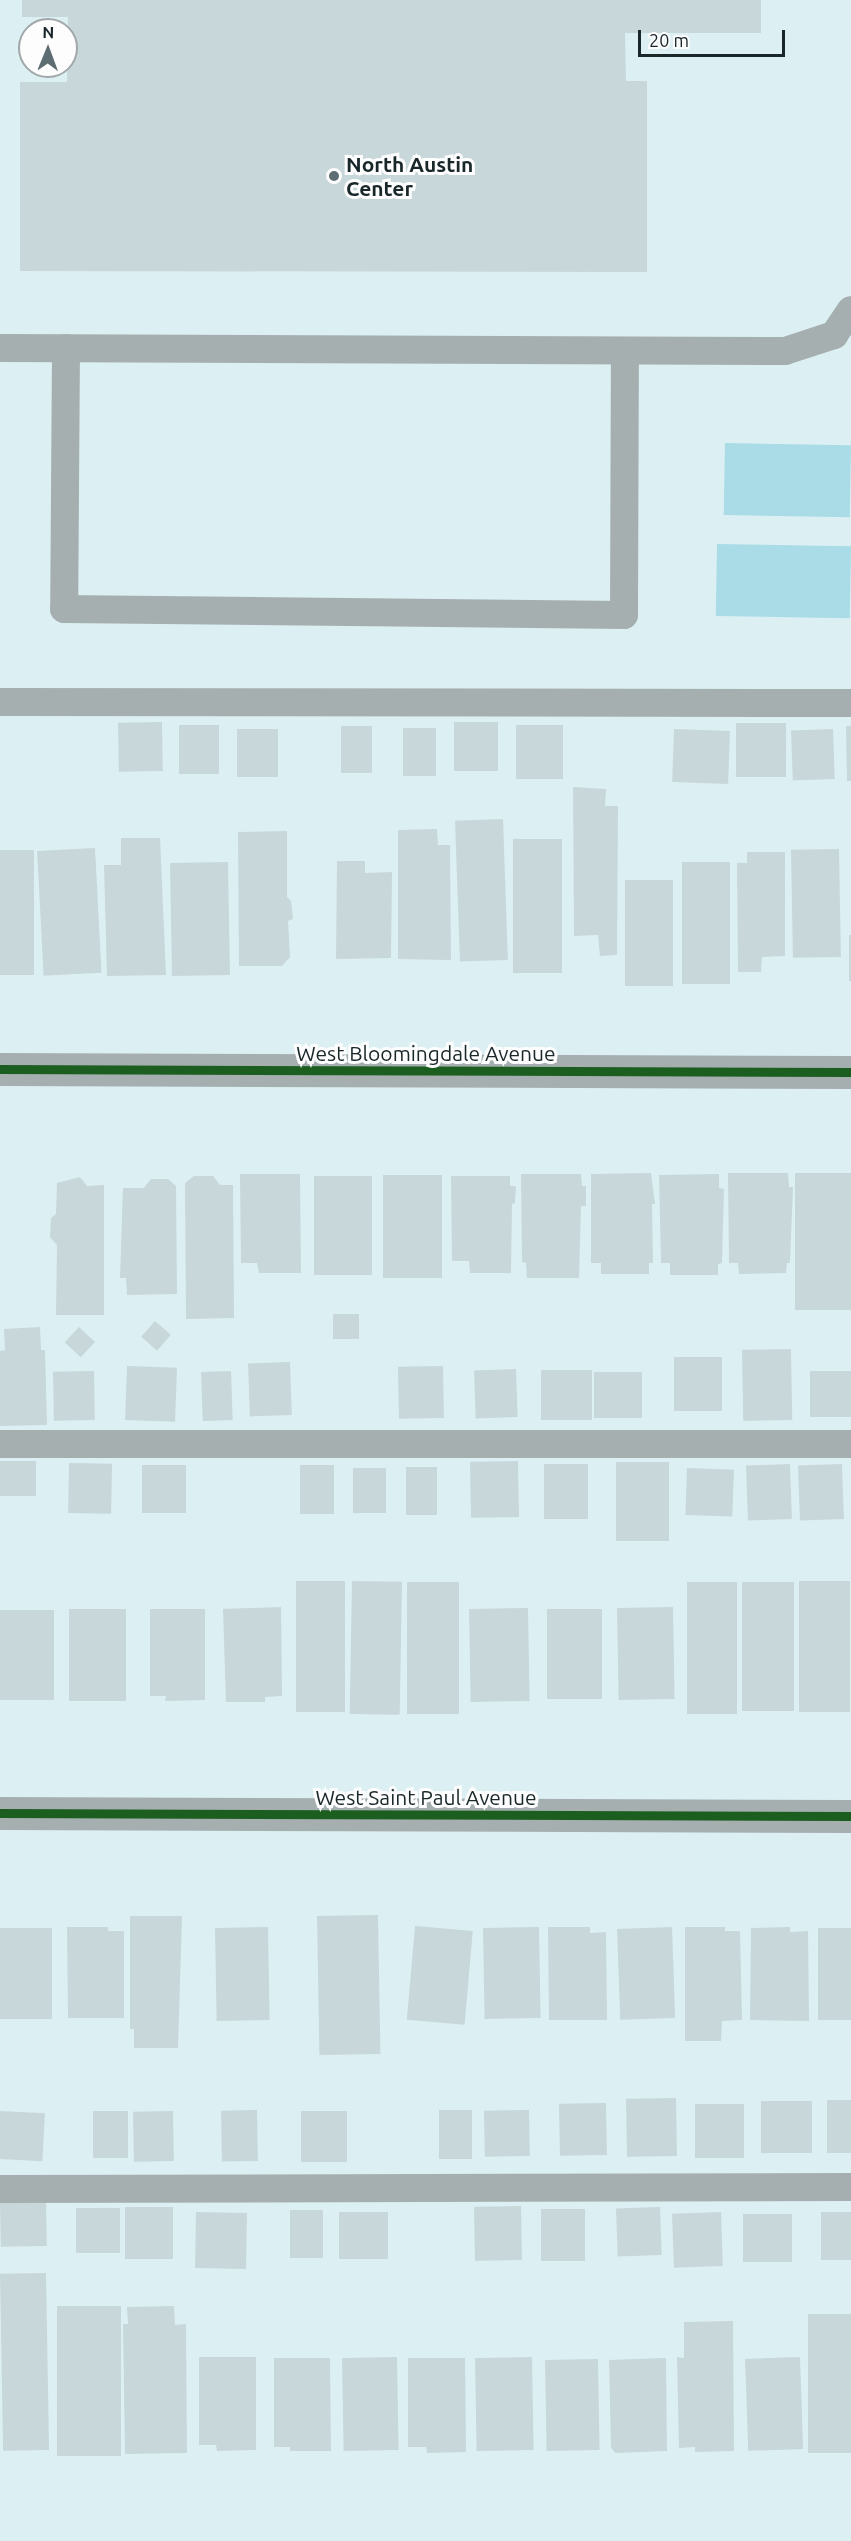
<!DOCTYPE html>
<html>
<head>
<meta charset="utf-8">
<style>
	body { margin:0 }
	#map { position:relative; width:851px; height:2541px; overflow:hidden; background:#dcf0f4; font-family:Ubuntu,sans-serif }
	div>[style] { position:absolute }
	.green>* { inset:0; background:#a9dce6; transform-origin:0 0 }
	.building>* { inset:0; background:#c7d7da; transform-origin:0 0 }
	.service>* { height:28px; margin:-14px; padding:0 14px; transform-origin:14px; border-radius:14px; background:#a6afb0 }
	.minor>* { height:33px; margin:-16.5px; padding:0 16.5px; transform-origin:16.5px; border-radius:16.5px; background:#a6afb0 }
	.cycleway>* { height:9px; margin:-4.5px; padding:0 4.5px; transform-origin:4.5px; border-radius:4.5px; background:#1b5e20 }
	.dots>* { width:16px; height:16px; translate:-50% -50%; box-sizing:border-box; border:3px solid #fdfdfd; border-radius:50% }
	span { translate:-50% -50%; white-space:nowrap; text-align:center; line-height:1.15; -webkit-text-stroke:6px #fdfdfd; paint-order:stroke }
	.poi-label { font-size:21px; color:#19272a; font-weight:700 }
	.left { translate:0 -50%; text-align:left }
	.street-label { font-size:21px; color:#19272a }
	.north { position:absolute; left:18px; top:18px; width:60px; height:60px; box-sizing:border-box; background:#fdfdfd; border:2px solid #a2a7a9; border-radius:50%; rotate:1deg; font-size:16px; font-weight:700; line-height:24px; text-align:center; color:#19272a }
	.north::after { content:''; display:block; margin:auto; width:21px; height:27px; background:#5d6d71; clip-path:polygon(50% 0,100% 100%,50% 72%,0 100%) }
	.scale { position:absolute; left:638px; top:30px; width:147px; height:27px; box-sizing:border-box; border:3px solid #19272a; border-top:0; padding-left:8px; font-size:18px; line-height:21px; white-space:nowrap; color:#19272a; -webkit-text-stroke:4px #fdfdfd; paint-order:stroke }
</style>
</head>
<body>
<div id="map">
	<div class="green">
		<div style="left:725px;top:443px;width:126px;height:72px;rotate:1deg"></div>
		<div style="left:717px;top:544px;width:134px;height:72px;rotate:1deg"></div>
	</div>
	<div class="building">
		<div style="clip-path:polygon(22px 0,761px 0,761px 33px,625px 33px,626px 81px,647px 81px,647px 272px,20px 271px,20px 82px,67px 82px,68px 17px,22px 17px)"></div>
		<div style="left:162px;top:722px;width:49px;height:44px;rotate:89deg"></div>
		<div style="left:498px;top:722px;width:49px;height:44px;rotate:90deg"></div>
		<div style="left:736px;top:723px;width:50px;height:54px"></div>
		<div style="left:179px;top:725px;width:40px;height:49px"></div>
		<div style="left:516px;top:725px;width:47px;height:54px"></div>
		<div style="left:341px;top:726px;width:31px;height:47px"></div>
		<div style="clip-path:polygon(846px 726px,851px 726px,851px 781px,847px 781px)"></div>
		<div style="left:403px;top:728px;width:33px;height:48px"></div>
		<div style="left:237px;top:729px;width:41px;height:48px"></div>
		<div style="left:674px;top:729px;width:56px;height:53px;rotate:2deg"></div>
		<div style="left:833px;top:729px;width:50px;height:42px;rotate:88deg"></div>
		<div style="clip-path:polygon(573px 787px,606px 789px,605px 806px,618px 806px,617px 955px,600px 956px,598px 935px,574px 936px)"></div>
		<div style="left:503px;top:819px;width:141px;height:48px;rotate:88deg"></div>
		<div style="clip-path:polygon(437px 829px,438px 845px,450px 845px,451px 960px,398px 959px,398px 830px)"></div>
		<div style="clip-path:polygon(287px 831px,287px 897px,291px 901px,293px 919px,288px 921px,290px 957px,282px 966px,239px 966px,238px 832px)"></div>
		<div style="clip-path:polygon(121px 838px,160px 838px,166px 975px,107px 976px,104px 865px,121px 865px)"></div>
		<div style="left:513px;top:839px;width:49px;height:134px"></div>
		<div style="left:95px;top:848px;width:125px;height:58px;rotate:87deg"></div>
		<div style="left:839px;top:849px;width:108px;height:48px;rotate:89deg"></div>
		<div style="left:0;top:850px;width:34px;height:125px"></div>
		<div style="clip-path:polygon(747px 852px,785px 852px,785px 956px,762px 957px,761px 972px,738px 972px,737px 863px,747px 863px)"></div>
		<div style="clip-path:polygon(337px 861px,365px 861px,365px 873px,392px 872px,391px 958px,336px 959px)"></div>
		<div style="left:228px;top:862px;width:113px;height:58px;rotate:89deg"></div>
		<div style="left:730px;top:862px;width:122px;height:48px;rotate:90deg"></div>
		<div style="left:625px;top:880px;width:48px;height:106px"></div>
		<div style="left:849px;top:935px;width:2px;height:46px"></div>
		<div style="clip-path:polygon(651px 1173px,655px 1204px,652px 1204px,653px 1263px,649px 1263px,649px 1274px,601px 1274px,601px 1263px,591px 1263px,591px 1174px)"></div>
		<div style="clip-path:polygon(728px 1173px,788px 1173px,789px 1187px,793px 1187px,790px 1263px,787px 1263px,786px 1273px,739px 1274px,738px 1263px,729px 1263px)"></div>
		<div style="left:795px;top:1173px;width:56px;height:137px"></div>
		<div style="clip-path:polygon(240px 1174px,300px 1174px,301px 1273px,259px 1273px,257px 1263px,241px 1263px)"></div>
		<div style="clip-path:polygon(521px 1174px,581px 1174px,582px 1186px,586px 1186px,586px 1206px,581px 1206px,579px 1278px,527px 1278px,526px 1263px,522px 1262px)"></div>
		<div style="clip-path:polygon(719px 1174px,719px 1188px,724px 1189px,722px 1263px,718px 1264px,718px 1275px,670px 1275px,670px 1263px,661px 1263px,659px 1175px)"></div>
		<div style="left:383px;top:1175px;width:59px;height:103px"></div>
		<div style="clip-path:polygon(194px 1176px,213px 1176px,220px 1185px,233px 1185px,234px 1318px,186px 1319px,185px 1183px)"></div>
		<div style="left:314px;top:1176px;width:58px;height:99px"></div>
		<div style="clip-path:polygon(451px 1176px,510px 1176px,510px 1186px,516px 1186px,515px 1203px,512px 1204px,511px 1273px,470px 1273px,469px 1261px,452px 1261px)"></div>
		<div style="clip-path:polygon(80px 1177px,87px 1186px,104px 1185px,104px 1315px,56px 1315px,57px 1245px,50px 1237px,51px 1218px,56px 1214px,57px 1183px)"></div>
		<div style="clip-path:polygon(151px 1179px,168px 1179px,176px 1186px,177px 1294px,127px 1295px,126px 1278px,120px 1278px,123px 1188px,144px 1188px)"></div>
		<div style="left:333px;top:1314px;width:26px;height:25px"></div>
		<div style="left:155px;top:1321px;width:21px;height:21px;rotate:41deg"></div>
		<div style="clip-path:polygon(40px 1327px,41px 1350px,45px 1350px,47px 1425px,0 1426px,0 1351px,5px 1350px,4px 1329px)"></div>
		<div style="left:79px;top:1327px;width:22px;height:21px;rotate:43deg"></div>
		<div style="left:791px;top:1349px;width:71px;height:49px;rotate:89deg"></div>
		<div style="left:674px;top:1357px;width:48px;height:54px"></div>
		<div style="left:290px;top:1362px;width:53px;height:42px;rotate:88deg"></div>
		<div style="left:127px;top:1366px;width:50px;height:54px;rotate:2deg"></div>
		<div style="left:443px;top:1366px;width:52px;height:45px;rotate:89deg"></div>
		<div style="left:516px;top:1369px;width:48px;height:42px;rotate:88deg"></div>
		<div style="left:541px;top:1370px;width:51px;height:50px"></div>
		<div style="left:94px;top:1371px;width:49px;height:41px;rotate:89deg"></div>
		<div style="left:231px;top:1371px;width:49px;height:30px;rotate:88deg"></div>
		<div style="left:810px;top:1371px;width:41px;height:46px"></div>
		<div style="left:642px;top:1372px;width:46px;height:48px;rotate:90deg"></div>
		<div style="left:36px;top:1461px;width:35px;height:36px;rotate:90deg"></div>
		<div style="left:518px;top:1461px;width:56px;height:48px;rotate:89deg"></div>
		<div style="left:669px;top:1462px;width:79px;height:53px;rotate:90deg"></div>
		<div style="left:69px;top:1463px;width:43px;height:50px;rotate:1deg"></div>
		<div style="left:588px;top:1464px;width:55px;height:44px;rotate:90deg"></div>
		<div style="left:790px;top:1464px;width:55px;height:44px;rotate:88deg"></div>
		<div style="left:842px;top:1464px;width:55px;height:44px;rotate:88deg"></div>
		<div style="left:142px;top:1465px;width:44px;height:48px"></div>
		<div style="left:300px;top:1465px;width:34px;height:49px"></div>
		<div style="left:406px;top:1467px;width:31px;height:48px"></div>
		<div style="left:353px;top:1468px;width:33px;height:45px"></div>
		<div style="left:687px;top:1468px;width:47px;height:47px;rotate:2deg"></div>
		<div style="left:296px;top:1581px;width:49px;height:131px"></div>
		<div style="left:352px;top:1581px;width:50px;height:133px;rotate:1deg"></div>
		<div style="left:799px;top:1581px;width:51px;height:131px"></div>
		<div style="left:407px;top:1582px;width:52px;height:132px"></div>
		<div style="left:687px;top:1582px;width:50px;height:132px"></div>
		<div style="left:742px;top:1582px;width:52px;height:129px"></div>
		<div style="clip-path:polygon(281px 1607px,282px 1696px,265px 1697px,265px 1702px,226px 1702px,223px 1609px)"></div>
		<div style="left:673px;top:1607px;width:92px;height:56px;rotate:89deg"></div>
		<div style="left:528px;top:1608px;width:93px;height:59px;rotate:89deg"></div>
		<div style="left:69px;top:1609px;width:57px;height:92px"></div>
		<div style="clip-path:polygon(150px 1609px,205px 1609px,205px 1700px,165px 1701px,166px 1696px,150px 1696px)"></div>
		<div style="left:547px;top:1609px;width:55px;height:90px"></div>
		<div style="left:0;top:1610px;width:54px;height:90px"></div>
		<div style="left:378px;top:1915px;width:139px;height:61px;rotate:89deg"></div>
		<div style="clip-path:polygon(130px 1916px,182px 1916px,178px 2048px,134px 2048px,134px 2029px,130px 2029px)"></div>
		<div style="left:415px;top:1926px;width:58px;height:94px;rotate:5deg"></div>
		<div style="clip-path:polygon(67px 1927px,108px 1927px,108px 1931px,124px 1931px,124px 2018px,68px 2018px)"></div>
		<div style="left:268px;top:1927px;width:93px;height:53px;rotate:89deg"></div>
		<div style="left:539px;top:1927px;width:91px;height:56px;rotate:89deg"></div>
		<div style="clip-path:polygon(548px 1927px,590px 1927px,590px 1933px,606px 1932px,607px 2020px,549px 2020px)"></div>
		<div style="left:672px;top:1927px;width:91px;height:55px;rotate:88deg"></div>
		<div style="clip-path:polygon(685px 1927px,725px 1927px,725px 1931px,740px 1931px,742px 2020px,722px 2021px,721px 2041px,685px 2041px)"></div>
		<div style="clip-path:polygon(790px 1927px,790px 1932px,808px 1931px,809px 2021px,750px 2020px,751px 1928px)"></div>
		<div style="left:0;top:1928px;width:52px;height:91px"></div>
		<div style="left:818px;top:1928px;width:33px;height:92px"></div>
		<div style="left:676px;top:2098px;width:58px;height:50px;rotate:89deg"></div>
		<div style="left:851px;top:2100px;width:53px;height:24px;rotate:90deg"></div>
		<div style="left:761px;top:2101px;width:51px;height:52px"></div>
		<div style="left:606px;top:2103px;width:52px;height:47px;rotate:89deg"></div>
		<div style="left:695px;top:2104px;width:49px;height:54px"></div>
		<div style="left:257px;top:2110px;width:51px;height:36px;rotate:89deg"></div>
		<div style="left:439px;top:2110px;width:33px;height:49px"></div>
		<div style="left:529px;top:2110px;width:46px;height:45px;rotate:89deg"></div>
		<div style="left:0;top:2111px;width:45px;height:48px;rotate:3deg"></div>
		<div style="left:93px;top:2111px;width:35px;height:47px"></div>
		<div style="left:173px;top:2111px;width:50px;height:40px;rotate:89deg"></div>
		<div style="left:301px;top:2111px;width:46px;height:51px"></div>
		<div style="left:46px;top:2201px;width:45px;height:46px;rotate:89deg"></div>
		<div style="left:521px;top:2206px;width:54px;height:47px;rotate:89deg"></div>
		<div style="left:125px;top:2207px;width:48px;height:52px"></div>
		<div style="left:660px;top:2207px;width:48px;height:44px;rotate:88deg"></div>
		<div style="left:76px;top:2208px;width:44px;height:45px"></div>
		<div style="left:541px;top:2209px;width:44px;height:52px"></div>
		<div style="left:290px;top:2210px;width:33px;height:48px"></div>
		<div style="left:196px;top:2212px;width:51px;height:56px;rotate:1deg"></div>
		<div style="left:339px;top:2212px;width:49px;height:47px"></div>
		<div style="left:721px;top:2212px;width:54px;height:49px;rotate:88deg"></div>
		<div style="left:851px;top:2212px;width:48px;height:30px;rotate:90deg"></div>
		<div style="left:743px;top:2214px;width:49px;height:48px"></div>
		<div style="left:46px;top:2273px;width:177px;height:46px;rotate:89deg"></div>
		<div style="left:57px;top:2306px;width:64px;height:150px"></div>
		<div style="clip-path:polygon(174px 2306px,175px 2325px,186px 2324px,187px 2453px,125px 2454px,123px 2324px,128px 2324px,127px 2307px)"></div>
		<div style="left:808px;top:2314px;width:43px;height:139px"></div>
		<div style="clip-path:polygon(733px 2321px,734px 2451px,695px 2452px,695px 2447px,679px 2448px,677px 2357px,684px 2358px,684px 2322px)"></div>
		<div style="clip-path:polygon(199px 2357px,256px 2357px,256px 2450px,217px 2451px,216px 2445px,199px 2445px)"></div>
		<div style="left:397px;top:2357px;width:93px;height:55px;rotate:89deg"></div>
		<div style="left:532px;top:2357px;width:93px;height:57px;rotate:89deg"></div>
		<div style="left:800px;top:2357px;width:92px;height:55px;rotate:88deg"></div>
		<div style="clip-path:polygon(274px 2358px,330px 2358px,331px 2451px,290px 2451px,290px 2447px,274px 2447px)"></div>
		<div style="clip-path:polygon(408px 2358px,465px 2358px,466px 2452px,427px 2453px,426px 2447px,408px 2447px)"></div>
		<div style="clip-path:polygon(666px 2358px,667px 2451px,615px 2453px,611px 2447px,609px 2360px)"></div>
		<div style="left:598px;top:2359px;width:91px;height:53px;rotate:89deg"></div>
	</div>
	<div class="service">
		<div style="left:0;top:348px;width:785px;rotate:0.22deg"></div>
		<div style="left:785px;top:351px;width:52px;rotate:-18.1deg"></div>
		<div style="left:834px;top:335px;width:30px;rotate:-56deg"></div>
		<div style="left:66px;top:348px;width:261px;rotate:90.4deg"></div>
		<div style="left:64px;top:609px;width:560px;rotate:0.61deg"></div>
		<div style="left:624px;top:615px;width:264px;rotate:-89.8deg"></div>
		<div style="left:0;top:702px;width:851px;rotate:0.07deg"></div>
		<div style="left:0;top:1444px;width:851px"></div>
		<div style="left:0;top:2189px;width:851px;rotate:-0.13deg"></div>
	</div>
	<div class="minor">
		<div style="left:0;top:1069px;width:851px;rotate:0.2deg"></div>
		<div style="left:0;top:1813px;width:851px;rotate:0.2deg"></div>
	</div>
	<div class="cycleway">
		<div style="left:0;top:1069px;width:851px;rotate:0.2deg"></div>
		<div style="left:0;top:1813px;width:851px;rotate:0.2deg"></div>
	</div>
	<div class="dots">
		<div style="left:334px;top:176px;background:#5d6d71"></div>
	</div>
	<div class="poi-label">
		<span class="left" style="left:346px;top:176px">North Austin<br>Center</span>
	</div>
	<div class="street-label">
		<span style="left:426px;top:1053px">West Bloomingdale Avenue</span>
		<span style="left:426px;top:1797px">West Saint Paul Avenue</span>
	</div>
	<div class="north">N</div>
	<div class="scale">20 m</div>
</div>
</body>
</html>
